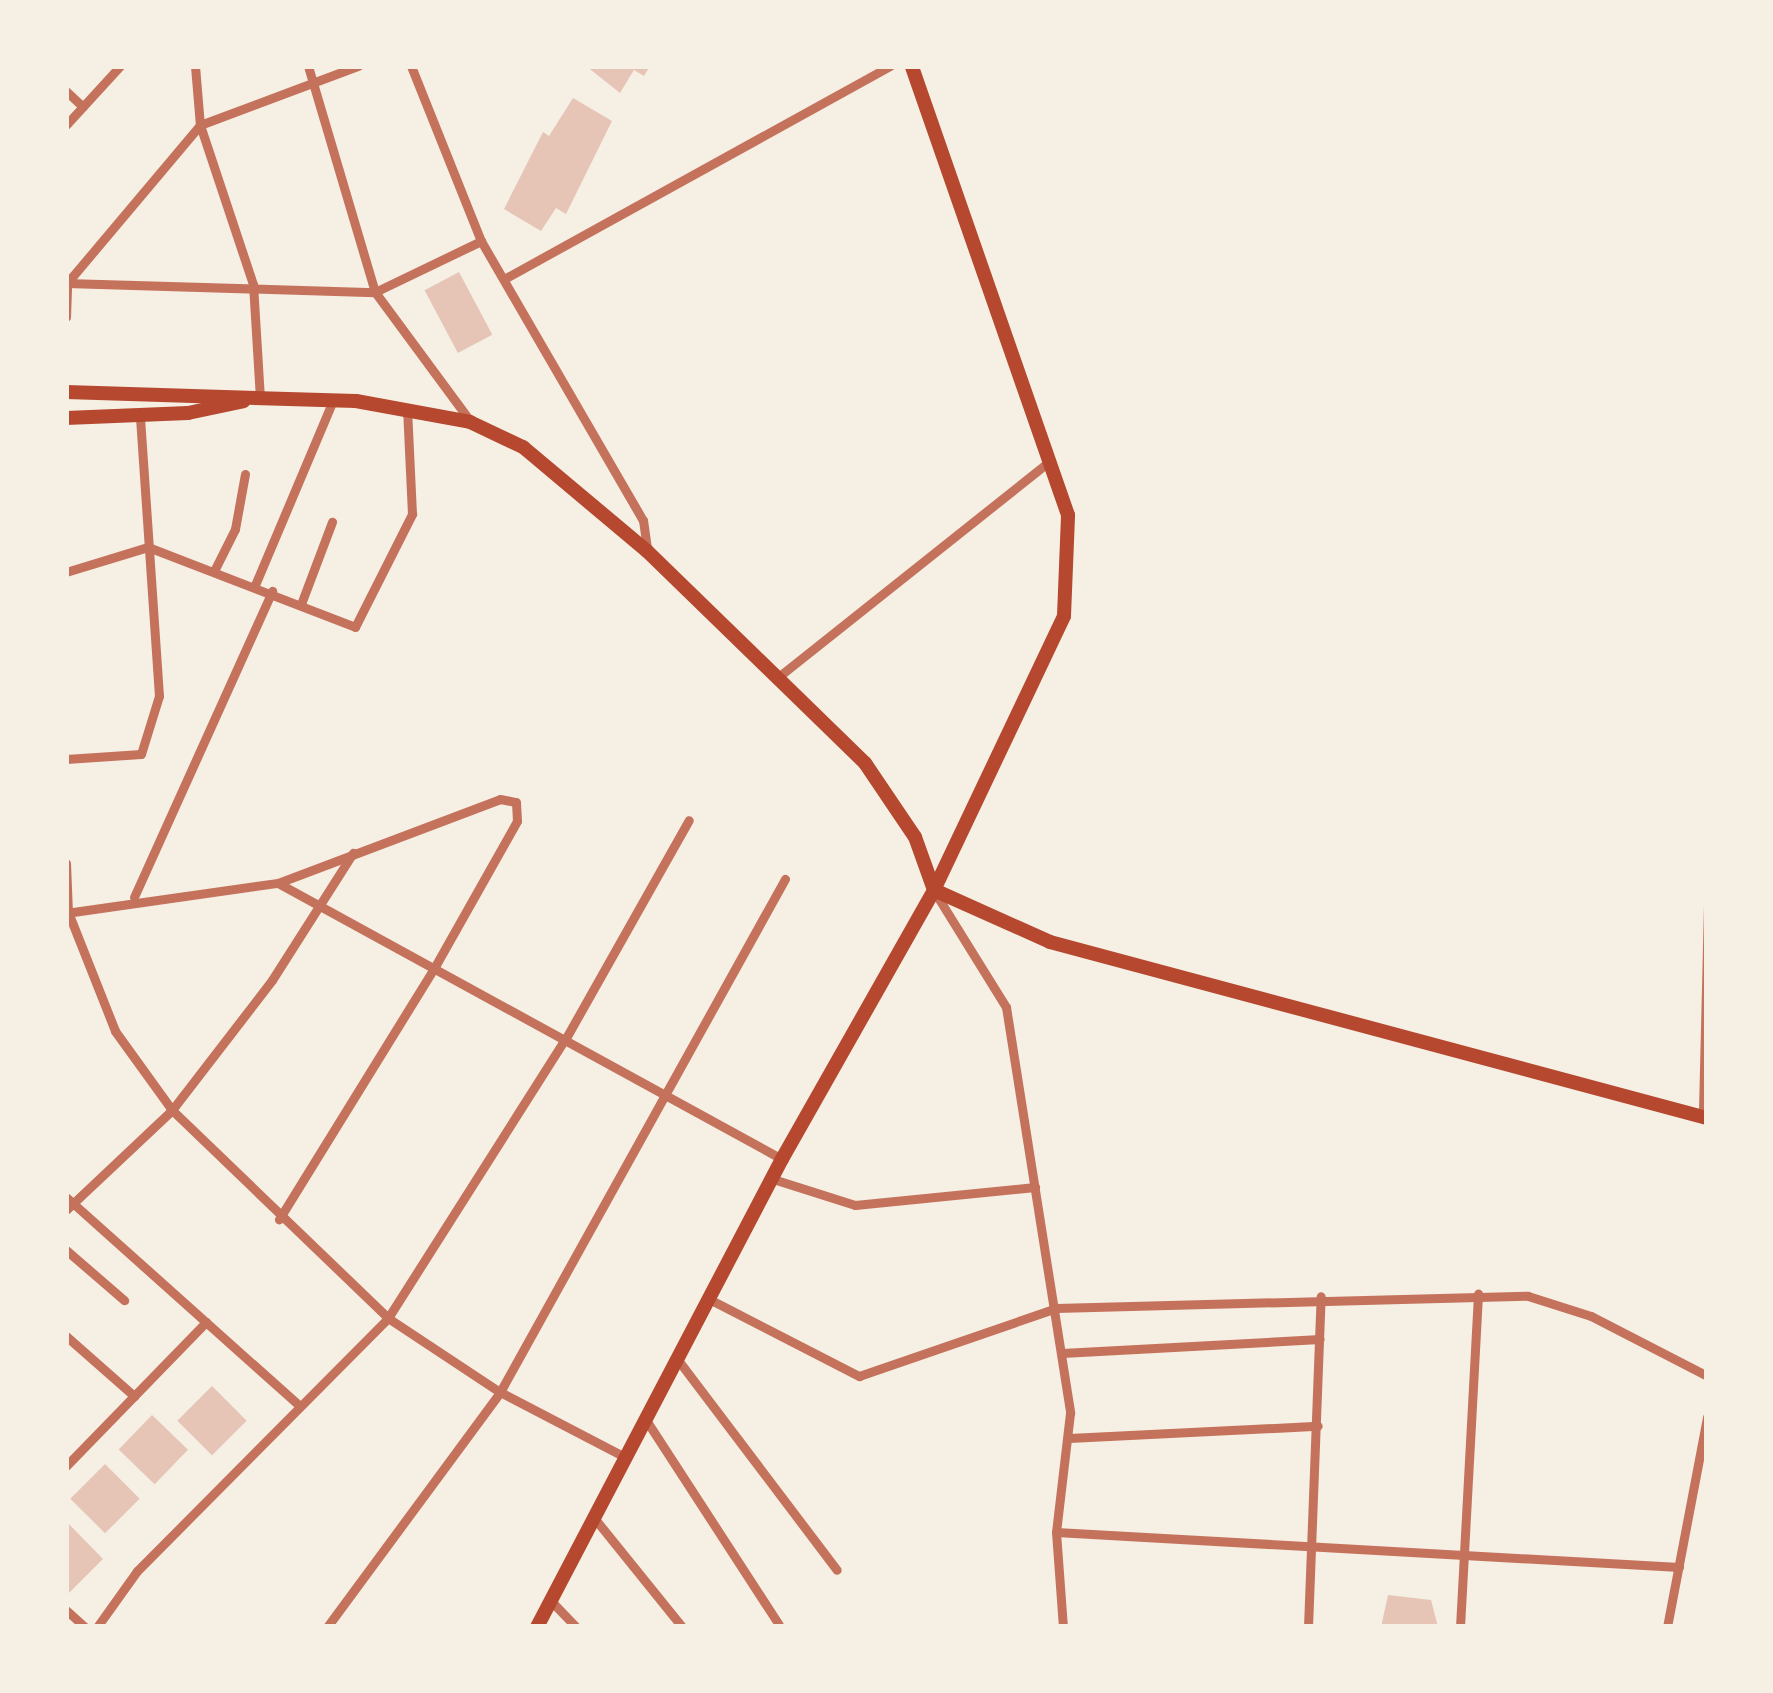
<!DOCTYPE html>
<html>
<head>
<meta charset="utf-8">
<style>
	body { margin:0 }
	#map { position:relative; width:1773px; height:1693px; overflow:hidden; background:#f6efe4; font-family:Manrope,sans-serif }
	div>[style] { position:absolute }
	.building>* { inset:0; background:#e6c5b7; transform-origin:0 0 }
	.service>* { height:4.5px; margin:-2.25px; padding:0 2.25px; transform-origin:2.25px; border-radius:2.25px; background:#c5725c }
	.minor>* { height:9px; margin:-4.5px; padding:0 4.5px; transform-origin:4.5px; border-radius:4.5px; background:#c5725c }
	.secondary>* { height:14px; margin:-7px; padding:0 7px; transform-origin:7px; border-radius:7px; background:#b5482f }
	span { translate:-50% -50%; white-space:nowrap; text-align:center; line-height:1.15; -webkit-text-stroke:9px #f6efe4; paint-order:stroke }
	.frame { position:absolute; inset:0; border:69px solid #f6efe4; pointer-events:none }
</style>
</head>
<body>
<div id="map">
	<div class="building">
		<div style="clip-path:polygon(586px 66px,650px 66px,644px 76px,634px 70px,620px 93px)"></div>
		<div style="clip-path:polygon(573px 98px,612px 121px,566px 214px,556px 208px,541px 231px,504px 209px,543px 132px,549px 136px)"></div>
		<div style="left:459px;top:272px;width:71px;height:39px;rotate:62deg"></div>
		<div style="left:212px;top:1386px;width:49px;height:49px;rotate:45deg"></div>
		<div style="left:152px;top:1415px;width:50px;height:48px;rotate:44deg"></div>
		<div style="left:105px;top:1464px;width:49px;height:49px;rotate:45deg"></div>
		<div style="clip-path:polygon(66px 1521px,103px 1559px,69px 1593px,66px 1590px)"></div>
		<div style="clip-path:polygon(1388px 1595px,1431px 1600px,1438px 1627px,1381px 1627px)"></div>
	</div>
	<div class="service">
		<div style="left:1701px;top:1110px;width:240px;rotate:-88.6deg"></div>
	</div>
	<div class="minor">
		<div style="left:195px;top:66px;width:59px;rotate:85.2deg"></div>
		<div style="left:200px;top:125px;width:168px;rotate:71.6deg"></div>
		<div style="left:253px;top:284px;width:113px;rotate:86.5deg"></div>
		<div style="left:308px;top:66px;width:236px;rotate:73.5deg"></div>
		<div style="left:375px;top:292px;width:160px;rotate:53.6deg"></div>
		<div style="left:411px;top:66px;width:188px;rotate:68.2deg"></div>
		<div style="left:481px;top:241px;width:323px;rotate:59.9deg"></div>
		<div style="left:643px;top:520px;width:29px;rotate:82deg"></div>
		<div style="left:66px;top:91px;width:23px;rotate:43deg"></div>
		<div style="left:66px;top:125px;width:80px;rotate:-47.5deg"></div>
		<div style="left:504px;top:279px;width:441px;rotate:-28.9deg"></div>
		<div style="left:66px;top:283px;width:309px;rotate:1.7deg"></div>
		<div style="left:375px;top:292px;width:118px;rotate:-25.7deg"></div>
		<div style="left:66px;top:317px;width:34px;rotate:-88deg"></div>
		<div style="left:67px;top:283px;width:207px;rotate:-49.9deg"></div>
		<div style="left:200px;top:125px;width:169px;rotate:-20.5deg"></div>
		<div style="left:214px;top:571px;width:47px;rotate:-63.4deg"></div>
		<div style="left:235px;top:529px;width:56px;rotate:-79.7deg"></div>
		<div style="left:66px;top:572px;width:86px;rotate:-17deg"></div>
		<div style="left:148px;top:547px;width:222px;rotate:21.1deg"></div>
		<div style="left:355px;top:627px;width:127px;rotate:-63.2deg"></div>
		<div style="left:412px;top:514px;width:105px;rotate:-92.7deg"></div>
		<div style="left:255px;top:585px;width:201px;rotate:-67.1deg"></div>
		<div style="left:301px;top:604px;width:88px;rotate:-69.3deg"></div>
		<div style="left:777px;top:678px;width:349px;rotate:-38.5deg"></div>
		<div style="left:66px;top:759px;width:75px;rotate:-3.8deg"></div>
		<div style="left:141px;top:754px;width:61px;rotate:-72.8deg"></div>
		<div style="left:159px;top:696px;width:280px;rotate:-93.9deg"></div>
		<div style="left:66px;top:863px;width:49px;rotate:87.7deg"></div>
		<div style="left:68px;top:912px;width:128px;rotate:68.4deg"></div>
		<div style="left:115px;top:1031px;width:97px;rotate:54.2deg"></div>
		<div style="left:172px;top:1110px;width:300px;rotate:43.9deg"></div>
		<div style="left:388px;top:1318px;width:134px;rotate:33.5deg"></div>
		<div style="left:500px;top:1392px;width:143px;rotate:27.5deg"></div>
		<div style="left:278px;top:883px;width:575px;rotate:28.71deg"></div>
		<div style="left:934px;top:891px;width:137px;rotate:58.2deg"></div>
		<div style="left:1006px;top:1007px;width:411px;rotate:81deg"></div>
		<div style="left:1070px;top:1413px;width:120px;rotate:96.7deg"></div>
		<div style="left:1056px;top:1532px;width:95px;rotate:85.8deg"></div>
		<div style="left:134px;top:897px;width:336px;rotate:-65.7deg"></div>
		<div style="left:66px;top:913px;width:214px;rotate:-8.1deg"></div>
		<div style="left:278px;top:883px;width:237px;rotate:-20.7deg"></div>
		<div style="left:500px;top:799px;width:16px;rotate:11deg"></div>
		<div style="left:516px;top:802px;width:19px;rotate:87deg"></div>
		<div style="left:517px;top:821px;width:165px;rotate:119.4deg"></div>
		<div style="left:436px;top:965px;width:299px;rotate:121.7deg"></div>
		<div style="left:773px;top:1179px;width:86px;rotate:17.6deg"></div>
		<div style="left:855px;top:1205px;width:181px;rotate:-5.7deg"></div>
		<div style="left:66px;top:1197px;width:312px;rotate:41.8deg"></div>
		<div style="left:66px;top:1210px;width:146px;rotate:-43.3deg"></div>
		<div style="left:172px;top:1110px;width:164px;rotate:-52.4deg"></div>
		<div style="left:272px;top:980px;width:151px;rotate:-57.5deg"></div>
		<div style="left:66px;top:1250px;width:77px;rotate:40.8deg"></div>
		<div style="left:709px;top:1299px;width:169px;rotate:27.2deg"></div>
		<div style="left:859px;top:1376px;width:208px;rotate:-19deg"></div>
		<div style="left:1056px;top:1308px;width:472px;rotate:-1.5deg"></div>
		<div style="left:1528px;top:1296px;width:66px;rotate:17.6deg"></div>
		<div style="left:1591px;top:1316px;width:131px;rotate:27.3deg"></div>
		<div style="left:66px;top:1336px;width:91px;rotate:41.4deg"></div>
		<div style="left:1062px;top:1353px;width:258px;rotate:-3.1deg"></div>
		<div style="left:678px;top:1360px;width:263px;rotate:52.9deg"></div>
		<div style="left:646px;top:1420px;width:244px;rotate:57deg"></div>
		<div style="left:1069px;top:1438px;width:249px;rotate:-2.8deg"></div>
		<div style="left:66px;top:1466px;width:201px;rotate:-45.8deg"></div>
		<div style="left:595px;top:1519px;width:139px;rotate:51.1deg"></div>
		<div style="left:1056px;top:1532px;width:624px;rotate:3.22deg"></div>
		<div style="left:551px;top:1601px;width:36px;rotate:46deg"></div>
		<div style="left:66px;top:1610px;width:25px;rotate:42deg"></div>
		<div style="left:97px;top:1627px;width:69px;rotate:-54.5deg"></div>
		<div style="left:137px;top:1571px;width:356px;rotate:-45.2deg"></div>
		<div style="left:388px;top:1318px;width:332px;rotate:-57.6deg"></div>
		<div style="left:566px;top:1038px;width:250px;rotate:-60.6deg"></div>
		<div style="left:327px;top:1627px;width:292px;rotate:-53.6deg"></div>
		<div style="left:500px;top:1392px;width:587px;rotate:-60.95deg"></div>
		<div style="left:1308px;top:1627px;width:331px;rotate:-87.8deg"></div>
		<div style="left:1460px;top:1627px;width:334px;rotate:-86.9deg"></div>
		<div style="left:1667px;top:1627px;width:214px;rotate:-79.2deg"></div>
	</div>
	<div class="secondary">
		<div style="left:66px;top:392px;width:290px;rotate:1.8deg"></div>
		<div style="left:356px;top:401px;width:116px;rotate:10.4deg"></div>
		<div style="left:470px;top:422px;width:59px;rotate:25.3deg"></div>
		<div style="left:523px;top:447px;width:162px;rotate:40deg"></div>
		<div style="left:647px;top:551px;width:304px;rotate:44.2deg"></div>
		<div style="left:865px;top:763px;width:89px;rotate:56deg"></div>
		<div style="left:915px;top:837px;width:56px;rotate:70.3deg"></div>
		<div style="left:934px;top:890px;width:127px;rotate:24.1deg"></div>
		<div style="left:1050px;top:942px;width:680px;rotate:15deg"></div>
		<div style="left:66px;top:418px;width:122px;rotate:-2.3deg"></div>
		<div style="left:188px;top:413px;width:57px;rotate:-12.1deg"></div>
		<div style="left:537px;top:1627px;width:528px;rotate:-62.37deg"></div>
		<div style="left:782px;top:1159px;width:309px;rotate:-60.5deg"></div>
		<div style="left:934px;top:890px;width:303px;rotate:-64.6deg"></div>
		<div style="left:1064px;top:616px;width:101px;rotate:-87.7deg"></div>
		<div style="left:1068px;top:515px;width:475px;rotate:-109.2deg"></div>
	</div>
	<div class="frame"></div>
</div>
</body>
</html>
